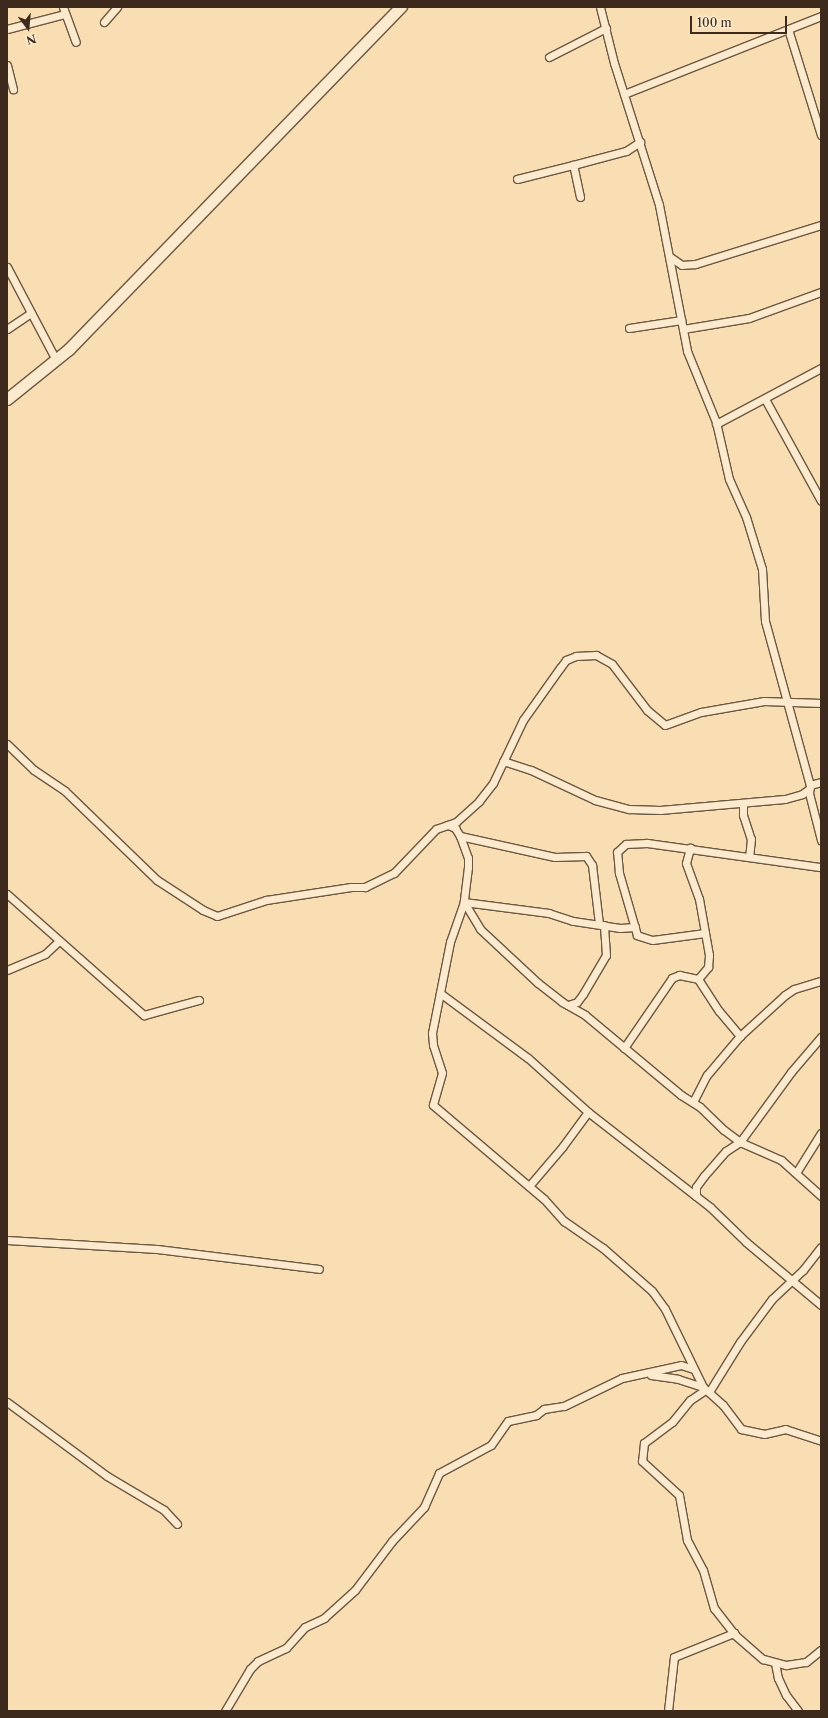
<!DOCTYPE html>
<html>
<head>
<meta charset="utf-8">
<style>
	body { margin:0 }
	#map { position:relative; width:828px; height:1718px; overflow:hidden; background:#f9deb3; font-family:"Libre Caslon Text",serif }
	div>[style] { position:absolute }
	.roads { filter:drop-shadow(1px 0 #6d5742) drop-shadow(-1px 0 #6d5742) drop-shadow(0 1px #6d5742) drop-shadow(0 -1px #6d5742) }
	.street>* { height:7px; margin:-3.5px; padding:0 3.5px; transform-origin:3.5px; border-radius:3.5px; background:#fbeace }
	.secondary>* { height:11px; margin:-5.5px; padding:0 5.5px; transform-origin:5.5px; border-radius:5.5px; background:#fbeace }
	span { translate:-50% -50%; white-space:nowrap; text-align:center; line-height:1.15; -webkit-text-stroke:4px #fbeace; paint-order:stroke }
	.frame { position:absolute; inset:0; border:8px solid #3e2a1c; pointer-events:none }
	.north { position:absolute; left:8px; top:8px; width:40px; height:40px; -webkit-text-stroke:3px #fbeace; paint-order:stroke; rotate:164deg; font-size:11px; font-weight:700; line-height:16px; text-align:center; color:#3e2a1c }
	.north::after { content:''; display:block; margin:auto; width:14px; height:18px; background:#3e2a1c; clip-path:polygon(50% 0,100% 100%,50% 72%,0 100%) }
	.scale { position:absolute; left:690px; top:16px; width:97px; height:18px; box-sizing:border-box; border:2px solid #3e2a1c; border-top:0; padding-left:5px; font-size:12px; line-height:14px; white-space:nowrap; color:#3e2a1c; -webkit-text-stroke:3px #fbeace; paint-order:stroke }
</style>
</head>
<body>
<div id="map">
	<div class="roads">
		<div class="street">
			<div style="left:63px;top:7px;width:37px;rotate:70deg"></div>
			<div style="left:600px;top:7px;width:58px;rotate:76deg"></div>
			<div style="left:614px;top:63px;width:149px;rotate:72.4deg"></div>
			<div style="left:659px;top:205px;width:149px;rotate:79.1deg"></div>
			<div style="left:687px;top:351px;width:77px;rotate:67.8deg"></div>
			<div style="left:716px;top:422px;width:58px;rotate:77.2deg"></div>
			<div style="left:729px;top:479px;width:42px;rotate:65.9deg"></div>
			<div style="left:746px;top:517px;width:54px;rotate:72.9deg"></div>
			<div style="left:762px;top:569px;width:52px;rotate:86.7deg"></div>
			<div style="left:765px;top:621px;width:170px;rotate:74.7deg"></div>
			<div style="left:810px;top:785px;width:8px;rotate:97deg"></div>
			<div style="left:809px;top:793px;width:49px;rotate:75.7deg"></div>
			<div style="left:104px;top:22px;width:20px;rotate:-49deg"></div>
			<div style="left:7px;top:29px;width:60px;rotate:-14.5deg"></div>
			<div style="left:788px;top:29px;width:111px;rotate:72.7deg"></div>
			<div style="left:549px;top:57px;width:64px;rotate:-27deg"></div>
			<div style="left:7px;top:65px;width:25px;rotate:76deg"></div>
			<div style="left:624px;top:94px;width:212px;rotate:-21.6deg"></div>
			<div style="left:517px;top:179px;width:58px;rotate:-14deg"></div>
			<div style="left:580px;top:197px;width:33px;rotate:-102deg"></div>
			<div style="left:573px;top:165px;width:55px;rotate:-14.8deg"></div>
			<div style="left:626px;top:151px;width:17px;rotate:-33deg"></div>
			<div style="left:670px;top:257px;width:14px;rotate:34deg"></div>
			<div style="left:682px;top:265px;width:13px;rotate:-4deg"></div>
			<div style="left:695px;top:264px;width:132px;rotate:-17.2deg"></div>
			<div style="left:7px;top:267px;width:105px;rotate:62.2deg"></div>
			<div style="left:629px;top:328px;width:53px;rotate:-8.7deg"></div>
			<div style="left:7px;top:329px;width:29px;rotate:-34deg"></div>
			<div style="left:683px;top:329px;width:67px;rotate:-9.5deg"></div>
			<div style="left:749px;top:318px;width:77px;rotate:-19.9deg"></div>
			<div style="left:765px;top:399px;width:116px;rotate:61.2deg"></div>
			<div style="left:716px;top:424px;width:119px;rotate:-28.1deg"></div>
			<div style="left:7px;top:744px;width:37px;rotate:44deg"></div>
			<div style="left:34px;top:770px;width:37px;rotate:34deg"></div>
			<div style="left:65px;top:791px;width:128px;rotate:44.1deg"></div>
			<div style="left:157px;top:880px;width:55px;rotate:33.1deg"></div>
			<div style="left:203px;top:910px;width:15px;rotate:23deg"></div>
			<div style="left:217px;top:916px;width:52px;rotate:-18.1deg"></div>
			<div style="left:266px;top:900px;width:86px;rotate:-8.7deg"></div>
			<div style="left:351px;top:887px;width:14px"></div>
			<div style="left:365px;top:887px;width:32px;rotate:-26deg"></div>
			<div style="left:394px;top:873px;width:61px;rotate:-46.3deg"></div>
			<div style="left:436px;top:829px;width:21px;rotate:-19deg"></div>
			<div style="left:456px;top:822px;width:31px;rotate:-42deg"></div>
			<div style="left:479px;top:801px;width:23px;rotate:-52deg"></div>
			<div style="left:493px;top:783px;width:70px;rotate:-64.5deg"></div>
			<div style="left:523px;top:720px;width:64px;rotate:-54.6deg"></div>
			<div style="left:560px;top:668px;width:10px;rotate:-53deg"></div>
			<div style="left:566px;top:660px;width:11px;rotate:-22deg"></div>
			<div style="left:576px;top:656px;width:20px;rotate:-3deg"></div>
			<div style="left:596px;top:655px;width:18px;rotate:29deg"></div>
			<div style="left:612px;top:664px;width:58px;rotate:52.7deg"></div>
			<div style="left:647px;top:710px;width:23px;rotate:40deg"></div>
			<div style="left:665px;top:725px;width:38px;rotate:-20deg"></div>
			<div style="left:701px;top:712px;width:64px;rotate:-9.9deg"></div>
			<div style="left:764px;top:701px;width:57px;rotate:2deg"></div>
			<div style="left:503px;top:761px;width:29px;rotate:18deg"></div>
			<div style="left:531px;top:770px;width:71px;rotate:25.1deg"></div>
			<div style="left:595px;top:800px;width:35px;rotate:15deg"></div>
			<div style="left:629px;top:809px;width:31px;rotate:2deg"></div>
			<div style="left:660px;top:810px;width:125px;rotate:-5deg"></div>
			<div style="left:785px;top:799px;width:18px;rotate:-16deg"></div>
			<div style="left:802px;top:794px;width:9px;rotate:-36deg"></div>
			<div style="left:810px;top:785px;width:11px;rotate:-15deg"></div>
			<div style="left:743px;top:804px;width:11px;rotate:90deg"></div>
			<div style="left:743px;top:815px;width:25px;rotate:72deg"></div>
			<div style="left:751px;top:839px;width:18px;rotate:96deg"></div>
			<div style="left:448px;top:825px;width:8px;rotate:23deg"></div>
			<div style="left:455px;top:828px;width:9px;rotate:58deg"></div>
			<div style="left:460px;top:836px;width:23px;rotate:70deg"></div>
			<div style="left:468px;top:858px;width:9px;rotate:90deg"></div>
			<div style="left:468px;top:867px;width:35px;rotate:97deg"></div>
			<div style="left:464px;top:902px;width:42px;rotate:109.3deg"></div>
			<div style="left:450px;top:942px;width:93px;rotate:101.2deg"></div>
			<div style="left:432px;top:1033px;width:12px;rotate:85deg"></div>
			<div style="left:433px;top:1045px;width:29px;rotate:72deg"></div>
			<div style="left:442px;top:1073px;width:33px;rotate:106deg"></div>
			<div style="left:433px;top:1105px;width:145px;rotate:40.3deg"></div>
			<div style="left:544px;top:1199px;width:30px;rotate:48deg"></div>
			<div style="left:564px;top:1221px;width:47px;rotate:34.7deg"></div>
			<div style="left:603px;top:1248px;width:65px;rotate:41.3deg"></div>
			<div style="left:652px;top:1291px;width:22px;rotate:54deg"></div>
			<div style="left:665px;top:1309px;width:87px;rotate:64deg"></div>
			<div style="left:703px;top:1387px;width:27px;rotate:42deg"></div>
			<div style="left:723px;top:1405px;width:30px;rotate:53deg"></div>
			<div style="left:741px;top:1429px;width:24px;rotate:12deg"></div>
			<div style="left:764px;top:1434px;width:22px;rotate:-13deg"></div>
			<div style="left:785px;top:1429px;width:38px;rotate:18deg"></div>
			<div style="left:460px;top:836px;width:97px;rotate:12.5deg"></div>
			<div style="left:555px;top:857px;width:31px;rotate:-2deg"></div>
			<div style="left:586px;top:856px;width:11px;rotate:56deg"></div>
			<div style="left:592px;top:865px;width:59px;rotate:83.2deg"></div>
			<div style="left:7px;top:894px;width:183px;rotate:41.5deg"></div>
			<div style="left:144px;top:1015px;width:57px;rotate:-15.3deg"></div>
			<div style="left:635px;top:927px;width:15px;rotate:176deg"></div>
			<div style="left:620px;top:928px;width:48px;rotate:-171.5deg"></div>
			<div style="left:573px;top:921px;width:25px;rotate:-162deg"></div>
			<div style="left:549px;top:913px;width:86px;rotate:-172.6deg"></div>
			<div style="left:464px;top:902px;width:31px;rotate:59deg"></div>
			<div style="left:480px;top:929px;width:79px;rotate:43deg"></div>
			<div style="left:538px;top:983px;width:31px;rotate:38deg"></div>
			<div style="left:562px;top:1002px;width:26px;rotate:29deg"></div>
			<div style="left:585px;top:1015px;width:125px;rotate:39.8deg"></div>
			<div style="left:681px;top:1095px;width:22px;rotate:32deg"></div>
			<div style="left:700px;top:1107px;width:33px;rotate:44deg"></div>
			<div style="left:724px;top:1130px;width:20px;rotate:37deg"></div>
			<div style="left:740px;top:1142px;width:45px;rotate:23.7deg"></div>
			<div style="left:781px;top:1160px;width:54px;rotate:42deg"></div>
			<div style="left:705px;top:933px;width:53px;rotate:172.5deg"></div>
			<div style="left:652px;top:940px;width:16px;rotate:-162deg"></div>
			<div style="left:637px;top:935px;width:65px;rotate:-106.2deg"></div>
			<div style="left:619px;top:873px;width:21px;rotate:-95deg"></div>
			<div style="left:617px;top:852px;width:12px;rotate:-42deg"></div>
			<div style="left:626px;top:844px;width:21px;rotate:-3deg"></div>
			<div style="left:647px;top:843px;width:176px;rotate:7.9deg"></div>
			<div style="left:7px;top:970px;width:41px;rotate:-22.8deg"></div>
			<div style="left:45px;top:954px;width:19px;rotate:-43deg"></div>
			<div style="left:698px;top:979px;width:38px;rotate:57deg"></div>
			<div style="left:719px;top:1011px;width:33px;rotate:50deg"></div>
			<div style="left:440px;top:993px;width:109px;rotate:36.5deg"></div>
			<div style="left:528px;top:1058px;width:81px;rotate:42deg"></div>
			<div style="left:588px;top:1112px;width:155px;rotate:37.9deg"></div>
			<div style="left:710px;top:1207px;width:50px;rotate:44.2deg"></div>
			<div style="left:746px;top:1242px;width:98px;rotate:40deg"></div>
			<div style="left:568px;top:1005px;width:9px;rotate:-18deg"></div>
			<div style="left:577px;top:1002px;width:10px;rotate:-53deg"></div>
			<div style="left:583px;top:994px;width:45px;rotate:-59.5deg"></div>
			<div style="left:606px;top:955px;width:30px;rotate:-94deg"></div>
			<div style="left:624px;top:1048px;width:85px;rotate:-55.6deg"></div>
			<div style="left:672px;top:978px;width:8px;rotate:-23deg"></div>
			<div style="left:679px;top:975px;width:19px;rotate:12deg"></div>
			<div style="left:698px;top:979px;width:16px;rotate:-50deg"></div>
			<div style="left:708px;top:967px;width:12px;rotate:-85deg"></div>
			<div style="left:709px;top:955px;width:57px;rotate:-100.1deg"></div>
			<div style="left:699px;top:899px;width:38px;rotate:-110deg"></div>
			<div style="left:686px;top:863px;width:16px;rotate:-75deg"></div>
			<div style="left:693px;top:1102px;width:30px;rotate:-63deg"></div>
			<div style="left:707px;top:1075px;width:51px;rotate:-49.8deg"></div>
			<div style="left:740px;top:1036px;width:61px;rotate:-42.3deg"></div>
			<div style="left:785px;top:995px;width:11px;rotate:-34deg"></div>
			<div style="left:794px;top:989px;width:28px;rotate:-17deg"></div>
			<div style="left:796px;top:1173px;width:47px;rotate:-58deg"></div>
			<div style="left:529px;top:1186px;width:52px;rotate:-49.6deg"></div>
			<div style="left:563px;top:1146px;width:42px;rotate:-53.7deg"></div>
			<div style="left:696px;top:1196px;width:9px;rotate:-90deg"></div>
			<div style="left:696px;top:1187px;width:14px;rotate:-54deg"></div>
			<div style="left:704px;top:1176px;width:33px;rotate:-49deg"></div>
			<div style="left:726px;top:1151px;width:17px;rotate:-33deg"></div>
			<div style="left:740px;top:1142px;width:87px;rotate:-53.9deg"></div>
			<div style="left:791px;top:1072px;width:46px;rotate:-49.4deg"></div>
			<div style="left:7px;top:1240px;width:150px;rotate:3.4deg"></div>
			<div style="left:157px;top:1249px;width:163px;rotate:7deg"></div>
			<div style="left:651px;top:1375px;width:27px;rotate:8deg"></div>
			<div style="left:678px;top:1379px;width:26px;rotate:18deg"></div>
			<div style="left:705px;top:1390px;width:18px;rotate:146deg"></div>
			<div style="left:690px;top:1400px;width:28px;rotate:129deg"></div>
			<div style="left:672px;top:1422px;width:35px;rotate:143deg"></div>
			<div style="left:644px;top:1443px;width:18px;rotate:96deg"></div>
			<div style="left:642px;top:1461px;width:50px;rotate:42.6deg"></div>
			<div style="left:679px;top:1495px;width:46px;rotate:79.9deg"></div>
			<div style="left:687px;top:1540px;width:34px;rotate:62deg"></div>
			<div style="left:703px;top:1570px;width:40px;rotate:74deg"></div>
			<div style="left:714px;top:1608px;width:34px;rotate:52deg"></div>
			<div style="left:735px;top:1635px;width:37px;rotate:41deg"></div>
			<div style="left:763px;top:1659px;width:24px;rotate:15deg"></div>
			<div style="left:786px;top:1665px;width:20px;rotate:-9deg"></div>
			<div style="left:806px;top:1662px;width:19px;rotate:-39deg"></div>
			<div style="left:709px;top:1392px;width:59px;rotate:-58.2deg"></div>
			<div style="left:740px;top:1342px;width:54px;rotate:-53.3deg"></div>
			<div style="left:772px;top:1299px;width:42px;rotate:-43.1deg"></div>
			<div style="left:803px;top:1270px;width:29px;rotate:-52deg"></div>
			<div style="left:7px;top:1402px;width:124px;rotate:36.5deg"></div>
			<div style="left:107px;top:1476px;width:66px;rotate:30.8deg"></div>
			<div style="left:164px;top:1510px;width:19px;rotate:47deg"></div>
			<div style="left:775px;top:1663px;width:15px;rotate:79deg"></div>
			<div style="left:778px;top:1678px;width:19px;rotate:65deg"></div>
			<div style="left:786px;top:1695px;width:20px;rotate:53deg"></div>
			<div style="left:225px;top:1711px;width:49px;rotate:-59.2deg"></div>
			<div style="left:250px;top:1669px;width:11px;rotate:-45deg"></div>
			<div style="left:258px;top:1661px;width:31px;rotate:-25deg"></div>
			<div style="left:286px;top:1648px;width:28px;rotate:-48deg"></div>
			<div style="left:305px;top:1627px;width:21px;rotate:-25deg"></div>
			<div style="left:324px;top:1618px;width:42px;rotate:-42.1deg"></div>
			<div style="left:355px;top:1590px;width:61px;rotate:-52.9deg"></div>
			<div style="left:392px;top:1541px;width:47px;rotate:-46.7deg"></div>
			<div style="left:424px;top:1507px;width:37px;rotate:-66deg"></div>
			<div style="left:439px;top:1473px;width:59px;rotate:-28.3deg"></div>
			<div style="left:491px;top:1445px;width:29px;rotate:-55deg"></div>
			<div style="left:508px;top:1421px;width:29px;rotate:-12deg"></div>
			<div style="left:536px;top:1415px;width:10px;rotate:-37deg"></div>
			<div style="left:544px;top:1409px;width:20px;rotate:-9deg"></div>
			<div style="left:564px;top:1406px;width:64px;rotate:-25.8deg"></div>
			<div style="left:622px;top:1378px;width:60px;rotate:-12.4deg"></div>
			<div style="left:681px;top:1365px;width:13px;rotate:18deg"></div>
			<div style="left:668px;top:1711px;width:54px;rotate:-83.7deg"></div>
			<div style="left:674px;top:1657px;width:65px;rotate:-21.8deg"></div>
		</div>
		<div class="secondary">
			<div style="left:7px;top:399px;width:80px;rotate:-38.9deg"></div>
			<div style="left:69px;top:349px;width:477px;rotate:-45.9deg"></div>
		</div>
	</div>
	<div class="frame"></div>
	<div class="north">N</div>
	<div class="scale">100 m</div>
</div>
</body>
</html>
